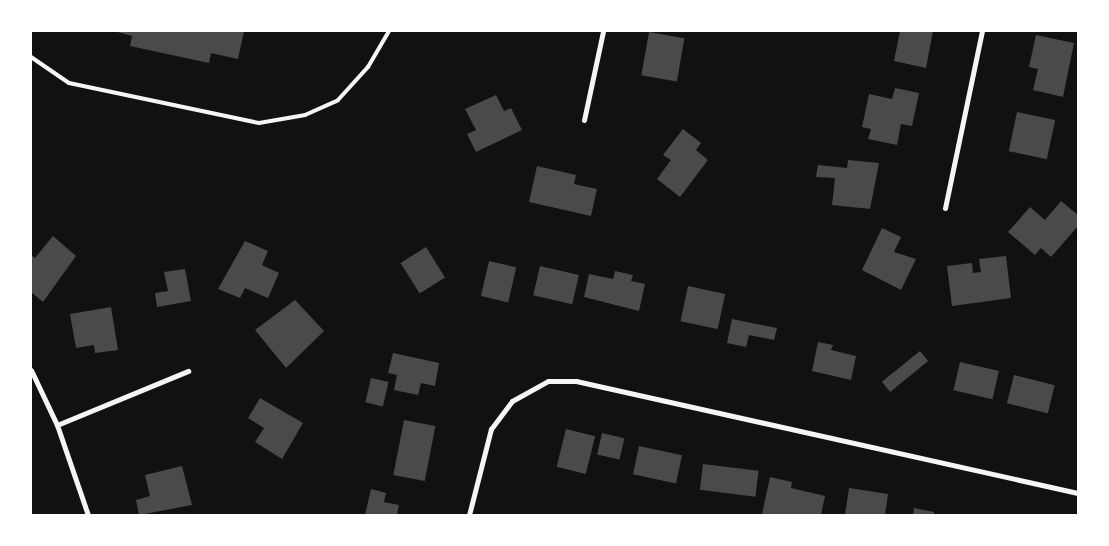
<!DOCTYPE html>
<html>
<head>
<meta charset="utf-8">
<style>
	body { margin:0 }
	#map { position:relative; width:1109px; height:546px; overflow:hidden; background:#111; font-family:"PT Serif",serif }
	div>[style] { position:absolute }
	.building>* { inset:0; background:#4a4a4a; transform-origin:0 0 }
	.service>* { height:4px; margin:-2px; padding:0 2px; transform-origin:2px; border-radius:2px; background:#f5f5f5 }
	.minor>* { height:5px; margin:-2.5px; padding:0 2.5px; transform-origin:2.5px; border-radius:2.5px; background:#f5f5f5 }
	span { translate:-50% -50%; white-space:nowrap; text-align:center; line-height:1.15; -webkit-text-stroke:5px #fff; paint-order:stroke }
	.frame { position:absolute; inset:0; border:32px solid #fff; pointer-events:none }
</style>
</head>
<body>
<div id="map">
	<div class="building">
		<div style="clip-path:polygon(114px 31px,244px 31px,238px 59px,211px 53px,209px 63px,130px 46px,132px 36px)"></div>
		<div style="clip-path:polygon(900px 31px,933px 31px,926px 68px,894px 61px)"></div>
		<div style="left:649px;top:32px;width:36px;height:44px;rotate:10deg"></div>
		<div style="clip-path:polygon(1036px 35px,1074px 43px,1063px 97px,1033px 90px,1038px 69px,1029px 67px)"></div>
		<div style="clip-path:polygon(895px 88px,919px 93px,912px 126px,901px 124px,897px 145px,868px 139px,871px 129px,862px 127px,869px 94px,892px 99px)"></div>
		<div style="clip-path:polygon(496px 95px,504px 111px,511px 108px,522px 130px,476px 152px,467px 134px,476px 130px,465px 109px)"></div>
		<div style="left:1017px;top:112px;width:39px;height:40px;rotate:12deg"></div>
		<div style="clip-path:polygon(683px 129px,701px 143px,696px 150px,708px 160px,680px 197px,657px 179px,671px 160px,663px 155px)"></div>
		<div style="clip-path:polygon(848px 160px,879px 163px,870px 209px,832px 205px,835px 178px,816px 177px,818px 165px,847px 168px)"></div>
		<div style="clip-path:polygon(537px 166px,576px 175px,574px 184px,597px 189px,591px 216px,529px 202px)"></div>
		<div style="clip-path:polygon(1061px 201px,1078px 215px,1078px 226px,1051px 257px,1041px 248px,1035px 255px,1008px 232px,1030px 207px,1045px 220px)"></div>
		<div style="clip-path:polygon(882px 228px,901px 237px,894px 252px,916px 259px,901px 290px,862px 270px)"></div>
		<div style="clip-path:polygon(53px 236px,76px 256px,43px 302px,31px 292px,31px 255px,35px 258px)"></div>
		<div style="clip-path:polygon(245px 241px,268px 251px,262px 265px,279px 273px,268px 298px,245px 288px,240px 298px,218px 289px)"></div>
		<div style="left:426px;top:247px;width:36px;height:30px;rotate:58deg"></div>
		<div style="clip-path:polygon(1006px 256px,1011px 298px,952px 306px,947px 266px,972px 263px,973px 273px,981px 272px,979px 259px)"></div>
		<div style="left:489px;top:261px;width:28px;height:36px;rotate:13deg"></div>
		<div style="left:540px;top:266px;width:40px;height:30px;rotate:13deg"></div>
		<div style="clip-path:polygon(185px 269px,191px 301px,157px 307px,155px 293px,168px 291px,164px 272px)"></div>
		<div style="clip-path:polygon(615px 271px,633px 275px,631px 281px,645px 284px,639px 311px,584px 297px,589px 274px,613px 279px)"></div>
		<div style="left:688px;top:286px;width:38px;height:36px;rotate:12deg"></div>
		<div style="clip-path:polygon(295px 300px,324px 331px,286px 368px,255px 330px)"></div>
		<div style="clip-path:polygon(111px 307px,118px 350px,95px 353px,94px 345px,76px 348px,70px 314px)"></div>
		<div style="clip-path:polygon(732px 319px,777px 328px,774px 340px,749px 335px,746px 347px,727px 343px)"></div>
		<div style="clip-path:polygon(818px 342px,833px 345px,831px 350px,856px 356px,851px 380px,812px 371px)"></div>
		<div style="left:920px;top:351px;width:13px;height:49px;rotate:51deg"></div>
		<div style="clip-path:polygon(393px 353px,439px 363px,435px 386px,421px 383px,418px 395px,394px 390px,397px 375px,388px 373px)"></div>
		<div style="left:960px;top:362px;width:40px;height:29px;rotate:13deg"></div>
		<div style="left:1014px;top:375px;width:42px;height:29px;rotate:14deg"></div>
		<div style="left:371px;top:378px;width:18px;height:25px;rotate:13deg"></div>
		<div style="clip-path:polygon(260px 398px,303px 423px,282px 459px,255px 442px,264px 428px,248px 418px)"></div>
		<div style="left:404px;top:420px;width:32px;height:56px;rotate:11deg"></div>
		<div style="left:566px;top:429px;width:30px;height:39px;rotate:14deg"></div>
		<div style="left:602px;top:433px;width:23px;height:22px;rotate:13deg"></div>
		<div style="left:639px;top:446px;width:44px;height:29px;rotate:12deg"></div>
		<div style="left:703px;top:464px;width:56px;height:26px;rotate:7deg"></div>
		<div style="clip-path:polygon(182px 466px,192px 505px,139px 515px,136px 500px,150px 496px,145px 475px)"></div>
		<div style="clip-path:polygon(770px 477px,792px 482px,791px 488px,825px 496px,821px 515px,762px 514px)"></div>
		<div style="clip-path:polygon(849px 488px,888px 494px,885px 515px,845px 515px)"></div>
		<div style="clip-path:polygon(371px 489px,386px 493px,384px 502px,399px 505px,397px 515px,365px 515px)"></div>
		<div style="clip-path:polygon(914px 508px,934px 512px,934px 515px,913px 515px)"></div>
	</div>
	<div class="service">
		<div style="left:31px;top:57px;width:46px;rotate:34.4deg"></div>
		<div style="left:69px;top:83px;width:194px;rotate:11.9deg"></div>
		<div style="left:259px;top:123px;width:47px;rotate:-9.9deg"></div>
		<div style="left:305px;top:115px;width:36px;rotate:-24deg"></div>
		<div style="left:338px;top:100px;width:45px;rotate:-47.7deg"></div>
		<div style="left:368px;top:67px;width:42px;rotate:-59.7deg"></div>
	</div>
	<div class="minor">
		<div style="left:584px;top:120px;width:91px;rotate:-77.9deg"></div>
		<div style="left:945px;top:208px;width:181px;rotate:-78.2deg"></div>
		<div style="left:31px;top:370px;width:61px;rotate:64.7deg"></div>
		<div style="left:57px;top:425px;width:95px;rotate:71deg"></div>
		<div style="left:57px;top:425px;width:142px;rotate:-22.4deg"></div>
		<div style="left:469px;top:515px;width:89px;rotate:-75.7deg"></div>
		<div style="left:491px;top:429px;width:35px;rotate:-53deg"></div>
		<div style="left:512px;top:401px;width:41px;rotate:-29.1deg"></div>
		<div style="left:548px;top:381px;width:28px"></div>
		<div style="left:576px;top:381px;width:514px;rotate:12.58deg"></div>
	</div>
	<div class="frame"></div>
</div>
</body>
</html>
